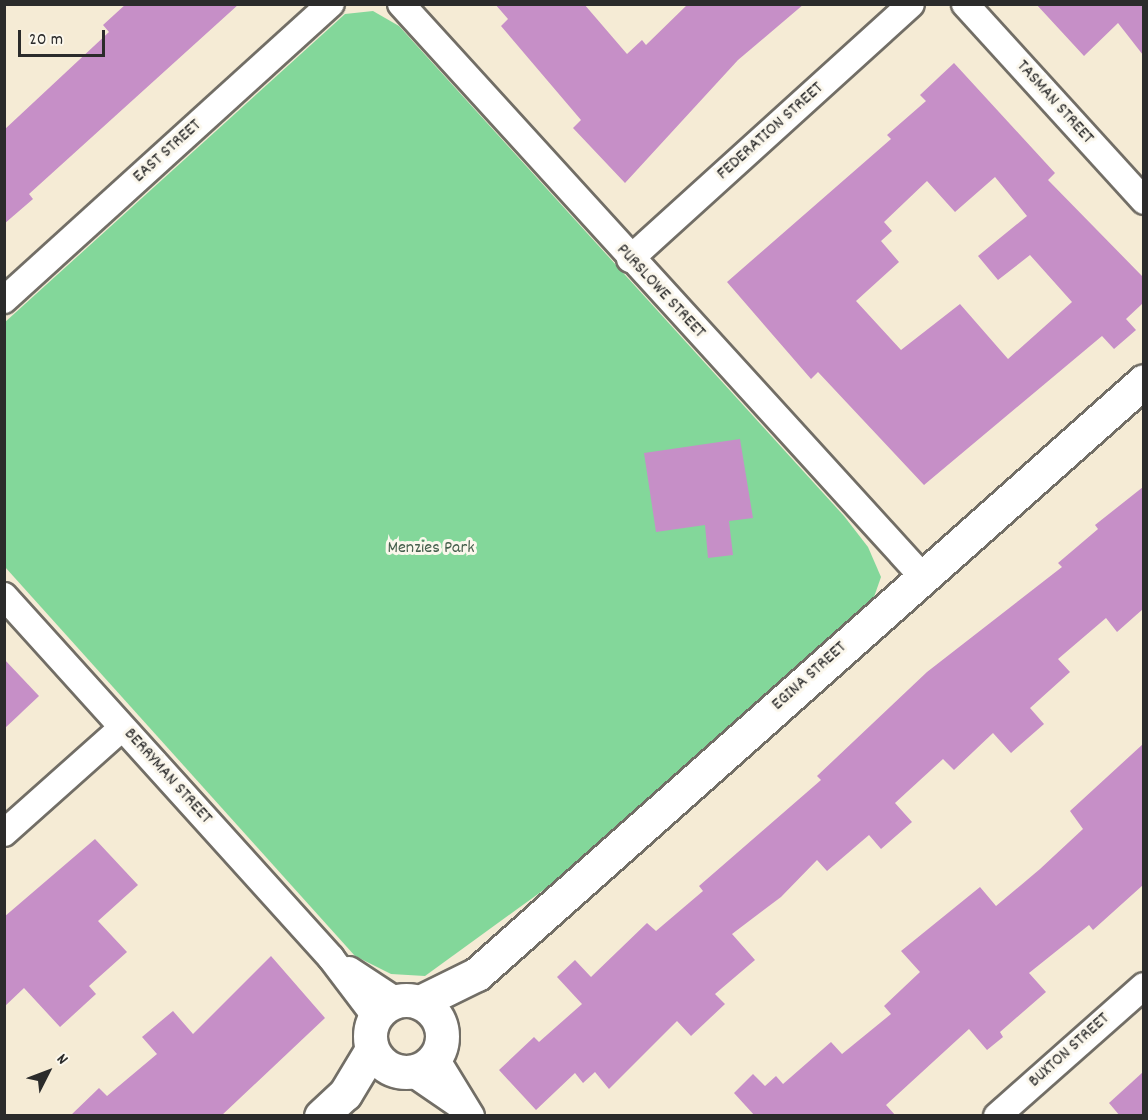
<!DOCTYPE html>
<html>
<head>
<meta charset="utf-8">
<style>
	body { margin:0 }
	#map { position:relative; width:1148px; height:1120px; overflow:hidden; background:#f5ebd5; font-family:Dekko,sans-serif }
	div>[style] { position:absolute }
	.green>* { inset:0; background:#83d79a }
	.building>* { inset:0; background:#c68fc7 }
	.roads { filter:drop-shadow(2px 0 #726e66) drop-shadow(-2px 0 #726e66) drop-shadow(0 2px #726e66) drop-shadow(0 -2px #726e66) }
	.minor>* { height:26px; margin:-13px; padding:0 13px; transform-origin:13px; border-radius:13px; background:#fff }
	.tertiary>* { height:33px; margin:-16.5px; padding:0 16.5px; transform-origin:16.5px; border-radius:16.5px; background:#fff }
	.tertiary>.ring { margin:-16.5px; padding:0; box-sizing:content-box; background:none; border:33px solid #fff; border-radius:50% }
	span { translate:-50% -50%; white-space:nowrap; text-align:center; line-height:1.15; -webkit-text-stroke:6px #fbf7ec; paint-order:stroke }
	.street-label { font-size:18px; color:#2b2b2b }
	.park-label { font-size:18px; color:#455f4c }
	.frame { position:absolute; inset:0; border:6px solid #2b2b2b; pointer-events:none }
	.north { position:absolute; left:18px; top:1042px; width:60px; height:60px; -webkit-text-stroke:4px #fbf7ec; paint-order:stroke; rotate:48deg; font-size:16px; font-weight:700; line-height:24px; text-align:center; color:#2b2b2b }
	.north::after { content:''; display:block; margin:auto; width:21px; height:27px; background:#2b2b2b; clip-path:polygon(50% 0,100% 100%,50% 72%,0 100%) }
	.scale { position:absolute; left:18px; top:30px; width:87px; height:27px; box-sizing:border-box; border:3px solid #2b2b2b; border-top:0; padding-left:8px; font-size:18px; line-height:21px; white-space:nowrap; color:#2b2b2b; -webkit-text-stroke:4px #fbf7ec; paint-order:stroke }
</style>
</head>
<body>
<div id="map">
	<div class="green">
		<div style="clip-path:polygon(373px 11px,399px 26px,844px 516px,868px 547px,881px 577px,874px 597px,578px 865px,425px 976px,391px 974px,355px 956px,5px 567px,4px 323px,345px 14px)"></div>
	</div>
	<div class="building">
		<div style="clip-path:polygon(126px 4px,239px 4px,29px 194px,33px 199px,4px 224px,4px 130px,109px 32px,103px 25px)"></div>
		<div style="clip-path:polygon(495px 4px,584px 4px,627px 54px,642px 40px,646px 45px,688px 4px,804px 4px,738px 60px,625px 183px,573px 128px,581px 120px,501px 26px,508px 19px)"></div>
		<div style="clip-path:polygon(1036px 4px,1143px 4px,1143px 55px,1118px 23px,1084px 56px)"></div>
		<div style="clip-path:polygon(evenodd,954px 63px,1055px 173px,1048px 180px,1143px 277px,1143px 303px,1126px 319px,1136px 330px,1114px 349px,1102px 336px,924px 485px,818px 372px,811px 379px,727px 282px,891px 139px,887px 135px,926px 101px,920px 95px,954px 63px,995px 177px,1027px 216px,978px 256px,998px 280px,1030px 255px,1072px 302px,1008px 359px,960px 304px,901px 350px,856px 301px,899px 262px,881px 241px,892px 231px,884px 222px,927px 181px,955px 212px,995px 177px)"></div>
		<div style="clip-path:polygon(740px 439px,753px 518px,729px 521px,733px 555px,708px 558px,705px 525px,656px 532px,644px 453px)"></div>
		<div style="clip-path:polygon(1143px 487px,1143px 609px,1117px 632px,1106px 618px,1058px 659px,1070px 672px,1030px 708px,1044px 724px,1011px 753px,993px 733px,954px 770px,943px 759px,895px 803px,912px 822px,881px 849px,869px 835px,827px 871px,817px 860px,781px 897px,732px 934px,755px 960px,715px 994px,725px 1004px,691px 1036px,677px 1021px,609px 1089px,595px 1072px,583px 1083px,575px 1073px,536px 1110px,499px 1070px,534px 1037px,539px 1042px,582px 1004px,557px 977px,575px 960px,591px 977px,647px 923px,656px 931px,703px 891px,699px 886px,821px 780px,817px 776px,927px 672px,1062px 567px,1058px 563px,1098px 529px,1095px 525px)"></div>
		<div style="clip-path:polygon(4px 659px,39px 696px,4px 729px)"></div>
		<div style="clip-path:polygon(1143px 744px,1143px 885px,1093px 930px,1089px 925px,1029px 973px,1046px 992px,1000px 1032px,1003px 1037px,987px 1050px,969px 1029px,886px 1105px,896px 1116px,755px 1116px,734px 1093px,753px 1074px,765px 1086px,776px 1076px,783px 1084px,831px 1042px,842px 1054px,891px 1014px,884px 1006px,920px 972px,901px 951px,980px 887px,996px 906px,1040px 869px,1083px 829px,1070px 811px)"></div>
		<div style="clip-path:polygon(95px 839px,138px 885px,98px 921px,127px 952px,89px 986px,96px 994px,60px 1027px,24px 988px,4px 1007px,4px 917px)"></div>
		<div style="clip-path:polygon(271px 956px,325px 1018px,221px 1116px,70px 1116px,99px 1088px,107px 1096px,157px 1054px,142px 1037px,173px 1011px,193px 1034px)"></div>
		<div style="clip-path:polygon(1143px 1072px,1143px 1116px,1120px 1116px,1109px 1103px)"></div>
	</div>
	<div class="roads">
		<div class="minor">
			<div style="left:401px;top:4px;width:775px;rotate:47.67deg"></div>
			<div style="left:965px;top:4px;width:266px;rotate:47.7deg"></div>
			<div style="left:630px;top:259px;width:379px;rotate:-42.2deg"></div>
			<div style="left:4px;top:300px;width:441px;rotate:-42.2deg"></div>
			<div style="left:4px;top:596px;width:488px;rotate:47.9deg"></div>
			<div style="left:331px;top:958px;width:73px;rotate:52.8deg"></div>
			<div style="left:4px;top:833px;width:158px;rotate:-41.7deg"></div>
			<div style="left:349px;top:970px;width:55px;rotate:33.1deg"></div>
			<div style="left:435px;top:1057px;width:69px;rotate:58.6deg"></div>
			<div style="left:411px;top:1072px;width:58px;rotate:34.5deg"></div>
			<div style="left:997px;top:1116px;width:196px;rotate:-41.5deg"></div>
		</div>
		<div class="tertiary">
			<div class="ring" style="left:370px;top:1000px;width:39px;height:39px"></div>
			<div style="left:420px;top:1002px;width:64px;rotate:-26.2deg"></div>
			<div style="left:477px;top:974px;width:892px;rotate:-41.64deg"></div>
			<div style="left:321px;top:1116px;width:33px;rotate:-43deg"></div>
			<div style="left:345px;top:1094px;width:52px;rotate:-59deg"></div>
		</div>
	</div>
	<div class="street-label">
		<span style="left:1054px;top:103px;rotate:48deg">TASMAN STREET</span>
		<span style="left:771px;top:132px;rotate:-42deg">FEDERATION STREET</span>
		<span style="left:168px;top:152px;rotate:-42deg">EAST STREET</span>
		<span style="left:660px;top:292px;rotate:47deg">PURSLOWE STREET</span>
		<span style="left:810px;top:677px;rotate:-42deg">EGINA STREET</span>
		<span style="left:167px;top:777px;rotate:48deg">BERRYMAN STREET</span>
		<span style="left:1070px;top:1051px;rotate:-42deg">BUXTON STREET</span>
	</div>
	<div class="park-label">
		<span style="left:431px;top:549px">Menzies Park</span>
	</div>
	<div class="frame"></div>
	<div class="north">N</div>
	<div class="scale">20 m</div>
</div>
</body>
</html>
